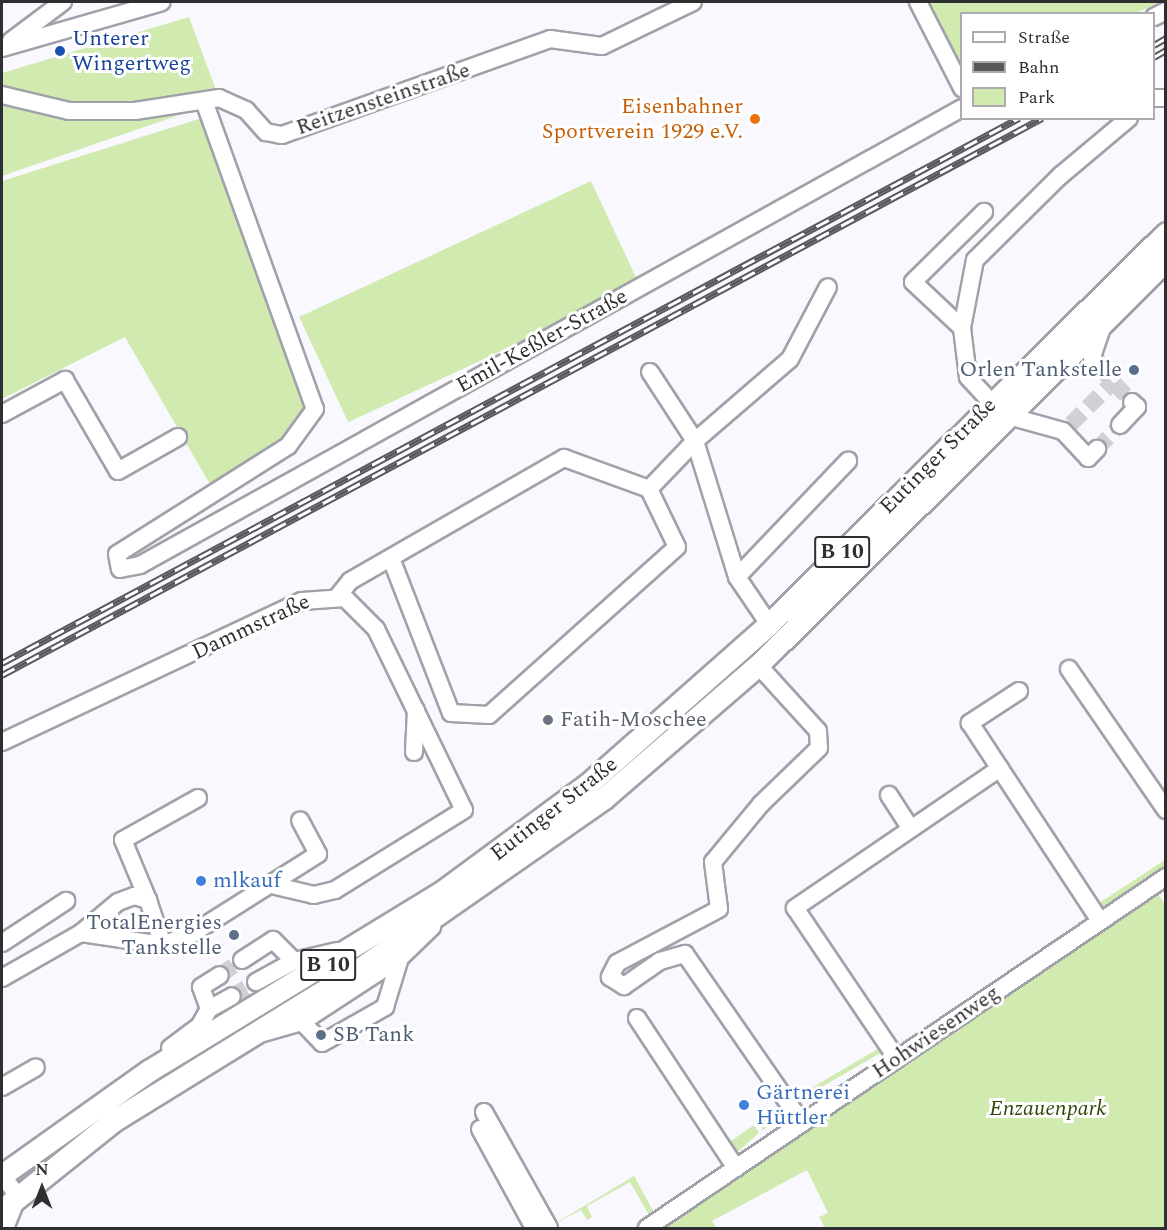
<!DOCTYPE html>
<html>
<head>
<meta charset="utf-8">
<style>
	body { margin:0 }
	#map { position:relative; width:1167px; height:1230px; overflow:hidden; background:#f8f8fe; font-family:Spectral,serif }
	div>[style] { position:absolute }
	.green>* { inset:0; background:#d1eab0; transform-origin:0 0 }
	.minor-tunnel>* { height:16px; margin-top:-8px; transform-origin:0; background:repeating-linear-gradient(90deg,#d0d0d5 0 16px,transparent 0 24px) }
	.roads { filter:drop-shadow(2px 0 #a1a1aa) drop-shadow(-2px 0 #a1a1aa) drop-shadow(0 2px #a1a1aa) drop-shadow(0 -2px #a1a1aa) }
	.minor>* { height:16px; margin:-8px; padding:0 8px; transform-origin:8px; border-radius:8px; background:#fff }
	.major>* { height:21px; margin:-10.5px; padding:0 10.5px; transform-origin:10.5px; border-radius:10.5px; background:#fff }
	.rail>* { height:7px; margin-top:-3.5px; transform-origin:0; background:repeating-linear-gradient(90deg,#fff 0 14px,#59595c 0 28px); box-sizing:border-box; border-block:2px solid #59595c }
	.dots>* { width:16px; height:16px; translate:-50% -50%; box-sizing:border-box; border:3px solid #fff; border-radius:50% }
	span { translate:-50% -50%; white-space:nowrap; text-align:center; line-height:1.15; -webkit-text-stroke:6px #fff; paint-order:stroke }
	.shield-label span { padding:2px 4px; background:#fff; border:2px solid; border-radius:4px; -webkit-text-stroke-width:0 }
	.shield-label { font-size:21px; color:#2f2f32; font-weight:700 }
	.transit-label { font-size:22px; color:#164399 }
	.left { translate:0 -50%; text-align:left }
	.street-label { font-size:22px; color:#2f2f32 }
	.food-label { font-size:22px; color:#c56008 }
	.right { translate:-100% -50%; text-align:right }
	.service-label { font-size:22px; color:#4e5e75 }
	.worship-label { font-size:22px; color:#5b616d }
	.shop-label { font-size:22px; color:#366cbe }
	.park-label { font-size:22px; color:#32470a; font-style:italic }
	.frame { position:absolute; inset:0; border:3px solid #2f2f32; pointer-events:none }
	.legend { position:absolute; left:960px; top:12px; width:195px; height:108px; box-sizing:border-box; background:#fff; border:2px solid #acacad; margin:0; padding:8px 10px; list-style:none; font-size:18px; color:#2f2f32 }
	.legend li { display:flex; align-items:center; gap:12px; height:30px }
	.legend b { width:30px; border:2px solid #acacad }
	.north { position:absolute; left:12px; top:1158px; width:60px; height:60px; -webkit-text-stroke:4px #fff; paint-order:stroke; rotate:0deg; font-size:16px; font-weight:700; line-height:24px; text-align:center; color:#2f2f32 }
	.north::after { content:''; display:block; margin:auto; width:21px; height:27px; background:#2f2f32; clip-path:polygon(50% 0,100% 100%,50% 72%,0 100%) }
</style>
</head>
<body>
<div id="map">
	<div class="green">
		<div style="clip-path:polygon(918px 2px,1160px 2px,1136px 13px,962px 14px,961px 71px)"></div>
		<div style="clip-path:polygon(189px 17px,220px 101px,2px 176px,2px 73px)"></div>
		<div style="clip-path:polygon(205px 117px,315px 409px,302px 434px,215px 493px,125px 337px,2px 399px,2px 181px)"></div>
		<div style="left:591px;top:181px;width:116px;height:322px;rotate:65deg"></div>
		<div style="clip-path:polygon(1165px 860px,1165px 873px,1106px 914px,1096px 905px)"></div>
		<div style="clip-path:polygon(1158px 893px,1165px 905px,1165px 1228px,825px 1228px,819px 1217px,828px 1213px,807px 1170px,712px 1221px,716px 1228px,659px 1228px)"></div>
		<div style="clip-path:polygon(881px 1047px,882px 1052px,796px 1102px,786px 1094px,796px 1097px)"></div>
		<div style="clip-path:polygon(785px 1105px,786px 1115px,763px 1130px,758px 1123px)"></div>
		<div style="clip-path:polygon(754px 1125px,759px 1133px,734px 1155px,725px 1145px)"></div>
		<div style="clip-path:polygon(634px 1176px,656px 1216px,649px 1215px,630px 1182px,587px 1206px,592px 1217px,587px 1220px,581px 1210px,551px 1226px)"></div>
	</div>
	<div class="minor-tunnel">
		<div style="left:1098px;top:366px;width:50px;rotate:46.6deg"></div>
		<div style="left:1071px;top:424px;width:59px;rotate:-45deg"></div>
		<div style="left:1097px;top:449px;width:33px;rotate:-46deg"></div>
		<div style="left:220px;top:975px;width:27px;rotate:-34deg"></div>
		<div style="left:232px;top:996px;width:28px;rotate:-30deg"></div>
	</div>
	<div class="roads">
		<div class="minor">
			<div style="left:918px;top:2px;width:97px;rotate:62.9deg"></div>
			<div style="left:1154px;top:17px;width:13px;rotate:-27deg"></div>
			<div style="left:11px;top:41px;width:65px;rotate:-36.9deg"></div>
			<div style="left:2px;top:48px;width:166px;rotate:-16deg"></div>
			<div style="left:2px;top:95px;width:69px;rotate:13.4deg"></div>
			<div style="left:69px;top:111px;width:66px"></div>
			<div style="left:135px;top:111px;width:85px;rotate:-8.8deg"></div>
			<div style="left:219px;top:98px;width:30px;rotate:24deg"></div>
			<div style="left:246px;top:110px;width:30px;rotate:48deg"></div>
			<div style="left:266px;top:132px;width:16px;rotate:11deg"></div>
			<div style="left:282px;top:135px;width:285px;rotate:-19.7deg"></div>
			<div style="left:550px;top:39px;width:52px;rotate:7.7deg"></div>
			<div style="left:602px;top:46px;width:101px;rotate:-25.8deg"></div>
			<div style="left:1154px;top:98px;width:12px"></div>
			<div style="left:204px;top:101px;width:327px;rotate:70.2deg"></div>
			<div style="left:315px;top:409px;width:46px;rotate:126.1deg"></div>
			<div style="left:288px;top:446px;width:202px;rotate:147.7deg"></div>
			<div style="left:117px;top:554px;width:15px;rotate:79deg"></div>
			<div style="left:120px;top:569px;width:20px;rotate:-11deg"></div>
			<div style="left:140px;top:565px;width:940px;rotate:-29.07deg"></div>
			<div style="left:962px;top:328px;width:67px;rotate:-136.8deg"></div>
			<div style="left:913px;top:282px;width:100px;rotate:-44.6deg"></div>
			<div style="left:1098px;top:366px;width:11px;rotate:-124deg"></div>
			<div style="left:1092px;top:357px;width:36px;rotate:-71deg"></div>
			<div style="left:650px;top:372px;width:82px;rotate:56.9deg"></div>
			<div style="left:695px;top:441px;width:142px;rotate:72.8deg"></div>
			<div style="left:737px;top:577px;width:57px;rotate:55.8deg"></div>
			<div style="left:991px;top:402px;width:34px;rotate:-133deg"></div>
			<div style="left:968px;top:377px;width:49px;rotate:-97deg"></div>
			<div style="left:962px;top:328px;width:69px;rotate:-79.2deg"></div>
			<div style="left:975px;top:260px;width:120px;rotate:-44.7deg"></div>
			<div style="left:1060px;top:176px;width:90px;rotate:-40deg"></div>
			<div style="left:2px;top:414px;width:72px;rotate:-28.4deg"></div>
			<div style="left:65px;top:380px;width:105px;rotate:59.8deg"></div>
			<div style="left:118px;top:471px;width:69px;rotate:-29.5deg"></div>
			<div style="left:1005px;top:415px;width:60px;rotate:15.4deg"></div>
			<div style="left:1063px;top:431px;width:37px;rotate:47deg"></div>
			<div style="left:1088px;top:458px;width:13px;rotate:-45deg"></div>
			<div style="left:1120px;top:425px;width:25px;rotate:-47deg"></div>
			<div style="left:1137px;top:407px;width:7px;rotate:-135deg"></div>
			<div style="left:649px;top:489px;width:66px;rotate:-46.2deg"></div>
			<div style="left:695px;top:441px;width:125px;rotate:-40.8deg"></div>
			<div style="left:790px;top:359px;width:81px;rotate:-62.2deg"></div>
			<div style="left:737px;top:577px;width:161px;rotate:-46.3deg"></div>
			<div style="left:338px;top:596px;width:19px;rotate:-51deg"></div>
			<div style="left:350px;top:581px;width:247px;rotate:-29.9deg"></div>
			<div style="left:564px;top:458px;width:90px;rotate:20deg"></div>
			<div style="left:649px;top:489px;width:64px;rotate:64.2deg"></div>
			<div style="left:677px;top:547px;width:252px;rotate:138.2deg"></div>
			<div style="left:489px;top:715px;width:38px;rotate:-177deg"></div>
			<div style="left:451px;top:713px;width:166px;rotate:-111.2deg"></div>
			<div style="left:758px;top:665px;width:89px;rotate:47.7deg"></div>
			<div style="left:818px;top:731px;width:17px;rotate:87deg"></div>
			<div style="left:819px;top:748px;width:81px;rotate:136deg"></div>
			<div style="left:761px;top:804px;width:75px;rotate:129.6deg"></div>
			<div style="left:713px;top:862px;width:47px;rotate:82.7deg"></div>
			<div style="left:719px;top:909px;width:115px;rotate:152.1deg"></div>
			<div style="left:617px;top:963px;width:16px;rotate:117deg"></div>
			<div style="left:610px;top:977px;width:17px;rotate:33deg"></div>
			<div style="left:624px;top:986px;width:44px;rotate:-34.8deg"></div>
			<div style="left:660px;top:961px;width:26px;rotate:-16deg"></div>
			<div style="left:685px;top:954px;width:206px;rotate:55.3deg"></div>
			<div style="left:1069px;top:669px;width:171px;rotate:55.5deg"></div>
			<div style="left:1019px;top:691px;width:59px;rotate:146.9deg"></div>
			<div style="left:970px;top:723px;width:237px;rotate:56.7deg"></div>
			<div style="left:2px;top:742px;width:331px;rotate:-25.2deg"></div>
			<div style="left:302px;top:601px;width:43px;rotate:-4deg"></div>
			<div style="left:345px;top:598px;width:44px;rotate:45deg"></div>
			<div style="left:376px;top:629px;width:201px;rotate:64.1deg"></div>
			<div style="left:464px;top:810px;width:152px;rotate:148.2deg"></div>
			<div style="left:335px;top:890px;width:22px;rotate:167deg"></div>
			<div style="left:314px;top:895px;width:47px;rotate:-166.6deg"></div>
			<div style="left:414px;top:752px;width:42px;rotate:-87.3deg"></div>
			<div style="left:889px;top:795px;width:40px;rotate:57.1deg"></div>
			<div style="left:148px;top:900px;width:65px;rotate:-112.6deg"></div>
			<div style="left:123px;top:840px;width:86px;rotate:-29.2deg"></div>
			<div style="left:81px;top:933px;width:48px;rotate:-40deg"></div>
			<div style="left:118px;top:902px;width:17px;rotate:-21deg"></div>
			<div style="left:134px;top:896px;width:15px;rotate:16deg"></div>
			<div style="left:148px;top:900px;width:47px;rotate:71.6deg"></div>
			<div style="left:2px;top:943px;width:77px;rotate:-33.3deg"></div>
			<div style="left:242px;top:960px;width:37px;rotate:-33deg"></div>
			<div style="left:273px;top:940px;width:30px;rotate:45deg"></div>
			<div style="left:2px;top:978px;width:91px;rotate:-29.7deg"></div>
			<div style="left:81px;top:933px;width:83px;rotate:8.3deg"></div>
			<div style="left:163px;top:945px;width:32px;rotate:-22deg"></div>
			<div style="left:193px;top:933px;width:148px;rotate:-32.3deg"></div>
			<div style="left:318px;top:854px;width:38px;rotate:-118deg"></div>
			<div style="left:256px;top:982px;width:43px;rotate:-28.9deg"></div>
			<div style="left:294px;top:961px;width:44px;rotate:-13.1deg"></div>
			<div style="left:209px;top:1009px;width:23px;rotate:-110deg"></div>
			<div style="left:201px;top:987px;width:22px;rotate:-32deg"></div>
			<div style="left:637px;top:1018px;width:180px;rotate:56.6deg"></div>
			<div style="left:302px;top:1022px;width:117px;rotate:-33.1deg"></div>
			<div style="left:263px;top:1033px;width:41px;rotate:-15.8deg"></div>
			<div style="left:302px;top:1022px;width:29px;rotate:46deg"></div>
			<div style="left:322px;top:1043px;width:73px;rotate:-29.7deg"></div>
			<div style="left:385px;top:1007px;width:51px;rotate:-73deg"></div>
			<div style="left:400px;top:958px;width:45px;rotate:-44.1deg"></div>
			<div style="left:170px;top:1048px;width:38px;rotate:-37deg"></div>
			<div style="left:200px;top:1025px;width:18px;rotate:-61deg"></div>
			<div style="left:209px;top:1009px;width:26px;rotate:-29deg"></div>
			<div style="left:897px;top:1059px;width:182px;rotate:-124deg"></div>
			<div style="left:795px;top:908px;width:248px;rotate:-34.3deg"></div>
			<div style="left:2px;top:1087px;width:39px;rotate:-30deg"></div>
			<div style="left:484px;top:1112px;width:133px;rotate:60.7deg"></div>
			<div style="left:480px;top:1129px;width:113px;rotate:61.4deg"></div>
			<div style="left:2px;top:1175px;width:26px;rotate:53deg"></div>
			<div style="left:18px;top:1196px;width:35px;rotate:112deg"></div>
			<div style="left:647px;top:1228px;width:627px;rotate:-34.07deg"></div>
		</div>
		<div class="major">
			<div style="left:2px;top:1175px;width:181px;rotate:-35.4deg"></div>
			<div style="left:150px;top:1070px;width:343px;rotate:-31.4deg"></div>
			<div style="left:443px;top:891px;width:179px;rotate:-36.4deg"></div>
			<div style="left:587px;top:785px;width:243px;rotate:-41.5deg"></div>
			<div style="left:769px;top:624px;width:557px;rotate:-44.56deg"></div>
			<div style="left:2px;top:1210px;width:142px;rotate:-38.7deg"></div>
			<div style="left:113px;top:1121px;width:293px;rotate:-31.7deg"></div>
			<div style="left:362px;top:967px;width:295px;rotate:-34.9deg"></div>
			<div style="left:604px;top:798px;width:203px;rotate:-40.8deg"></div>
			<div style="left:758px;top:665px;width:575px;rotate:-44.79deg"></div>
		</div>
	</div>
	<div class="rail">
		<div style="left:1154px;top:45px;width:14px;rotate:-30deg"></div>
		<div style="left:1154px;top:57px;width:14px;rotate:-30deg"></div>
		<div style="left:2px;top:663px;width:1154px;rotate:-28.19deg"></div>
		<div style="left:2px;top:675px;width:1180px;rotate:-28.17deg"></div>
	</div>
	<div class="dots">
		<div style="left:60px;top:51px;background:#1a4fb4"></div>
		<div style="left:755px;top:119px;background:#e8710a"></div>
		<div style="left:1134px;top:370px;background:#5c6f8a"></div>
		<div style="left:548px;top:720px;background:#6b7280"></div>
		<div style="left:201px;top:881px;background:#3f7fe0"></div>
		<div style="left:234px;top:935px;background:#5c6f8a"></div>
		<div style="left:321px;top:1035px;background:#5c6f8a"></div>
		<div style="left:744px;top:1105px;background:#3f7fe0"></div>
	</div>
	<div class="shield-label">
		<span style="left:842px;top:552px">B 10</span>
		<span style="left:328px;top:965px">B 10</span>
	</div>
	<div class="transit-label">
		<span class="left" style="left:72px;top:51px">Unterer<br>Wingertweg</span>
	</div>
	<div class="street-label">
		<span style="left:383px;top:99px;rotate:-19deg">Reitzensteinstraße</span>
		<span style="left:542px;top:341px;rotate:-29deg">Emil-Keßler-Straße</span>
		<span style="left:938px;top:456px;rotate:-45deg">Eutinger Straße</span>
		<span style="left:251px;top:627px;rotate:-25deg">Dammstraße</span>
		<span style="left:554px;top:809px;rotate:-38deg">Eutinger Straße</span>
		<span style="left:936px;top:1032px;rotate:-34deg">Hohwiesenweg</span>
	</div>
	<div class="food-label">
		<span class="right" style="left:743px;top:119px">Eisenbahner<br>Sportverein 1929 e.V.</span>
	</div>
	<div class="service-label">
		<span class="right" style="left:1122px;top:370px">Orlen Tankstelle</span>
		<span class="right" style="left:222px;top:935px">TotalEnergies<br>Tankstelle</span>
		<span class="left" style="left:333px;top:1035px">SB Tank</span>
	</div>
	<div class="worship-label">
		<span class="left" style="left:560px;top:720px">Fatih-Moschee</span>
	</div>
	<div class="shop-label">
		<span class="left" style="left:213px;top:881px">mlkauf</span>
		<span class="left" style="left:756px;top:1105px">Gärtnerei<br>Hüttler</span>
	</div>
	<div class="park-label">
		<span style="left:1048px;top:1109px">Enzauenpark</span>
	</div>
	<div class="frame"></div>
	<ul class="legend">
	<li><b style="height:8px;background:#fff"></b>Straße</li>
	<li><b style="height:8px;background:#59595c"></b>Bahn</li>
	<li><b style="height:16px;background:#d1eab0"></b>Park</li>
	</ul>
	<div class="north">N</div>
</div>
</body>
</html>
